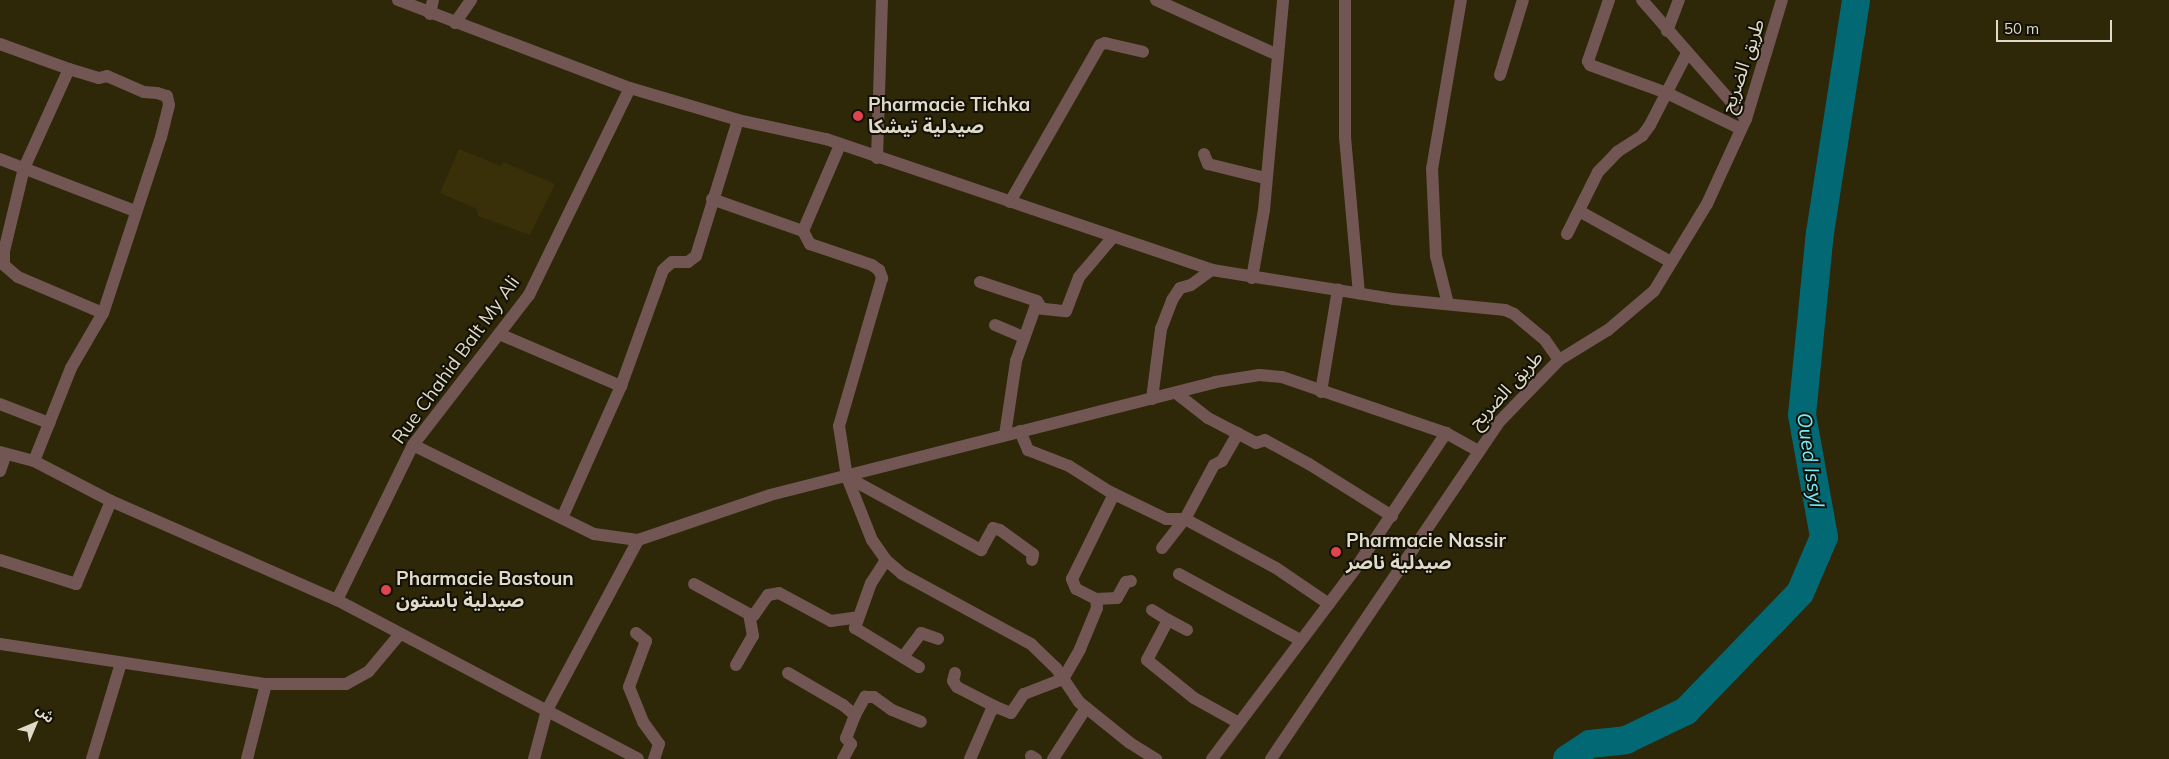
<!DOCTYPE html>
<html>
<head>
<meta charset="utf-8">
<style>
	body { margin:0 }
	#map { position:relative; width:2169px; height:759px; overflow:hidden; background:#2e2708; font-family:Mulish,"Noto Sans Arabic",sans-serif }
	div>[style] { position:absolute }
	.built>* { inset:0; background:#392f08 }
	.river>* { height:28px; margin:-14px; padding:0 14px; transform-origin:14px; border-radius:14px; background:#026873 }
	.minor>* { height:12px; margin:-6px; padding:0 6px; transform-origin:6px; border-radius:6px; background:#715654 }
	.tertiary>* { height:12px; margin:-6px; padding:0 6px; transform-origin:6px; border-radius:6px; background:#715654 }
	.dots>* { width:14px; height:14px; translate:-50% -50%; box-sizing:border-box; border:2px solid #131005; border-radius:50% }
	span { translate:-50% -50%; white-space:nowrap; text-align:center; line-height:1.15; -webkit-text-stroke:4px #131005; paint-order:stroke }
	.street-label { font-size:19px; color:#dfdac9 }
	.poi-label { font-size:19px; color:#dfdac9; font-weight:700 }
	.left { translate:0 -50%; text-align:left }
	.water-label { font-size:20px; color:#74ecfe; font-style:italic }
	.north { position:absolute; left:10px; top:699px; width:50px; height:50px; -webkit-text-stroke:4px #131005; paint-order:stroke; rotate:45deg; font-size:14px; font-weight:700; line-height:20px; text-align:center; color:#dfdac9 }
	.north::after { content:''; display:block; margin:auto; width:18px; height:22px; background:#dfdac9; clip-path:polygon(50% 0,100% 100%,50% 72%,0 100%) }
	.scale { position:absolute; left:1996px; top:20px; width:116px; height:22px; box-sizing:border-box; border:2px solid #dfdac9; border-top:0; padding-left:6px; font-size:15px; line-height:18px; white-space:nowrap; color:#dfdac9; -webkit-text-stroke:4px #131005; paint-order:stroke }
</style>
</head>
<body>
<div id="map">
	<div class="built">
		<div style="clip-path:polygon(459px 149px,501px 166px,503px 162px,555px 184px,530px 235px,478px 216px,477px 209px,440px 193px)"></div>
	</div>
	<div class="river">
		<div style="left:1567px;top:759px;width:27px;rotate:-33deg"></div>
		<div style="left:1590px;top:744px;width:36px;rotate:-6deg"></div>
		<div style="left:1626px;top:740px;width:67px;rotate:-25.8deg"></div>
		<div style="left:1686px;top:711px;width:164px;rotate:-46deg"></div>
		<div style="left:1800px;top:593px;width:61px;rotate:-66.8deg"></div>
		<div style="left:1824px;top:537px;width:124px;rotate:-100.2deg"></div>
		<div style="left:1802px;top:415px;width:183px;rotate:-84.4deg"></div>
		<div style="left:1820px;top:233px;width:236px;rotate:-81.2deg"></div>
	</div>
	<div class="minor">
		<div style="left:398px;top:0;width:248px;rotate:20.8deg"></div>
		<div style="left:630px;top:88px;width:113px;rotate:16.5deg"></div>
		<div style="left:738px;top:120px;width:90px;rotate:12.2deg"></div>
		<div style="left:826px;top:139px;width:408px;rotate:18.7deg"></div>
		<div style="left:1212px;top:270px;width:183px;rotate:9.1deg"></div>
		<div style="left:1393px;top:299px;width:113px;rotate:5.6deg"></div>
		<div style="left:1505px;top:310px;width:10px;rotate:24deg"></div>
		<div style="left:1514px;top:314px;width:40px;rotate:40deg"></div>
		<div style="left:1545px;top:340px;width:24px;rotate:55deg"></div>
		<div style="left:1156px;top:0;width:134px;rotate:24.3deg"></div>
		<div style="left:1345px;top:0;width:137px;rotate:90deg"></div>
		<div style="left:1345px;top:137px;width:157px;rotate:84.9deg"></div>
		<div style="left:1609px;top:0;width:65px;rotate:109deg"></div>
		<div style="left:1588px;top:61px;width:4px;rotate:63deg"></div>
		<div style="left:1590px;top:65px;width:82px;rotate:20deg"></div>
		<div style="left:1667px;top:93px;width:82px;rotate:25.9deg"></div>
		<div style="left:1642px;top:0;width:158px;rotate:48.8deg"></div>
		<div style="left:430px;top:14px;width:14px;rotate:-78deg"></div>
		<div style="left:455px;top:23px;width:28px;rotate:-55deg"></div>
		<div style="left:1667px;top:31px;width:33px;rotate:-69deg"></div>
		<div style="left:0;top:44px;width:73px;rotate:19.9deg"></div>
		<div style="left:69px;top:69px;width:31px;rotate:17deg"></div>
		<div style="left:99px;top:78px;width:8px;rotate:-14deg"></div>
		<div style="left:107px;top:76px;width:40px;rotate:23.4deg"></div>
		<div style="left:144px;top:92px;width:13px;rotate:4deg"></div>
		<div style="left:157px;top:93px;width:10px;rotate:17deg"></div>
		<div style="left:167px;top:96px;width:9px;rotate:77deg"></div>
		<div style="left:169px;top:105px;width:33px;rotate:104deg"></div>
		<div style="left:161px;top:137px;width:185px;rotate:108.2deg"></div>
		<div style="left:103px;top:313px;width:64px;rotate:120.2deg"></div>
		<div style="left:71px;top:368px;width:100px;rotate:111.7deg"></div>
		<div style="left:69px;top:69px;width:109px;rotate:114.4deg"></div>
		<div style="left:24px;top:168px;width:85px;rotate:103.5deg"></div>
		<div style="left:4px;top:251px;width:14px;rotate:90deg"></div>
		<div style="left:4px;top:265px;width:18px;rotate:41deg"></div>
		<div style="left:18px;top:277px;width:92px;rotate:23deg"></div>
		<div style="left:1500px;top:75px;width:78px;rotate:-73deg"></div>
		<div style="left:840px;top:145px;width:94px;rotate:113.3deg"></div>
		<div style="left:803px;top:231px;width:15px;rotate:62deg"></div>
		<div style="left:810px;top:244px;width:65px;rotate:18.7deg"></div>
		<div style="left:872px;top:265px;width:9px;rotate:36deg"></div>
		<div style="left:879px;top:270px;width:9px;rotate:69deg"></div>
		<div style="left:882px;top:278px;width:154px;rotate:106.2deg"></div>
		<div style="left:839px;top:426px;width:52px;rotate:81.1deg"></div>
		<div style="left:847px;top:477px;width:68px;rotate:68.4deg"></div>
		<div style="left:872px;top:540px;width:24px;rotate:55deg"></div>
		<div style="left:886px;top:560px;width:21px;rotate:41deg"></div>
		<div style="left:902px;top:574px;width:147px;rotate:28.5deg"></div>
		<div style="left:1031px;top:644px;width:35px;rotate:44deg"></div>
		<div style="left:1056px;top:668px;width:41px;rotate:55.9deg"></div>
		<div style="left:1079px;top:702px;width:65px;rotate:38.8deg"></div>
		<div style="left:1130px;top:743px;width:31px;rotate:32deg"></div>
		<div style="left:1204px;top:154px;width:11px;rotate:68deg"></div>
		<div style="left:1208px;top:164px;width:59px;rotate:13.8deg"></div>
		<div style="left:877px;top:158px;width:158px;rotate:-88.2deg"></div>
		<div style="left:0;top:159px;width:145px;rotate:21.1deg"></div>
		<div style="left:712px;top:199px;width:96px;rotate:19.4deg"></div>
		<div style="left:1010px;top:202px;width:181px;rotate:-60.2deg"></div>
		<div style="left:1100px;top:45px;width:5px;rotate:-22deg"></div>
		<div style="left:1105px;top:43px;width:39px;rotate:13deg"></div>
		<div style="left:1579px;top:211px;width:105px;rotate:29deg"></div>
		<div style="left:1567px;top:234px;width:69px;rotate:-63.4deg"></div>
		<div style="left:1598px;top:172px;width:28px;rotate:-46deg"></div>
		<div style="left:1617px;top:152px;width:30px;rotate:-33deg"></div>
		<div style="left:1642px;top:136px;width:14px;rotate:-54deg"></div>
		<div style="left:1650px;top:125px;width:81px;rotate:-62.8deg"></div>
		<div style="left:1252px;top:278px;width:69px;rotate:-80deg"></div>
		<div style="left:1264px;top:210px;width:211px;rotate:-84.8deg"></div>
		<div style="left:980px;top:282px;width:60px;rotate:18.4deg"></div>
		<div style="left:1037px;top:301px;width:6px;rotate:59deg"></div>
		<div style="left:1448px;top:304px;width:49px;rotate:-104deg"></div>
		<div style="left:1436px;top:256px;width:87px;rotate:-92.6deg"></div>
		<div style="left:1432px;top:169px;width:171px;rotate:-80.3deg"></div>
		<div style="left:995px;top:325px;width:30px;rotate:23deg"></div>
		<div style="left:499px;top:334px;width:133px;rotate:23.1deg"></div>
		<div style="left:1321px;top:392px;width:104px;rotate:-80.6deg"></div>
		<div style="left:1176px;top:393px;width:41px;rotate:38deg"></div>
		<div style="left:1208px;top:418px;width:54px;rotate:27.5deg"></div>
		<div style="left:1256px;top:443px;width:9px;rotate:-18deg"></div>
		<div style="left:1265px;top:440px;width:50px;rotate:28.6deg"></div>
		<div style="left:1309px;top:464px;width:98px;rotate:32.1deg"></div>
		<div style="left:1152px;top:399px;width:71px;rotate:-82.7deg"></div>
		<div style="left:1161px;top:329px;width:31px;rotate:-69deg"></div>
		<div style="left:1172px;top:300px;width:14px;rotate:-56deg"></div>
		<div style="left:1180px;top:288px;width:11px;rotate:-15deg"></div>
		<div style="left:1191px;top:285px;width:26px;rotate:-36deg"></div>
		<div style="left:0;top:404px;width:53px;rotate:21.2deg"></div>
		<div style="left:1020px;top:431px;width:21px;rotate:67deg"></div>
		<div style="left:1028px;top:450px;width:44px;rotate:21.3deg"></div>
		<div style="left:1069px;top:466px;width:49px;rotate:32.4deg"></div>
		<div style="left:1110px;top:492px;width:62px;rotate:25.7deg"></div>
		<div style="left:1166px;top:519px;width:19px"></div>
		<div style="left:1185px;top:519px;width:103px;rotate:28.3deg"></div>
		<div style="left:1276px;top:568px;width:64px;rotate:34.2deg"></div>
		<div style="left:1005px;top:435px;width:75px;rotate:-81.5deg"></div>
		<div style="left:1016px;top:361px;width:56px;rotate:-70.3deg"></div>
		<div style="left:1035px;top:308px;width:31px;rotate:6deg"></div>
		<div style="left:1066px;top:311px;width:36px;rotate:-69deg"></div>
		<div style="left:1079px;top:277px;width:52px;rotate:-49.6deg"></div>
		<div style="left:413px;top:445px;width:202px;rotate:26.2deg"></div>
		<div style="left:594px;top:534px;width:44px;rotate:7.8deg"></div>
		<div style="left:638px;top:540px;width:139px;rotate:-18.8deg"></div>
		<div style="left:770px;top:495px;width:459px;rotate:-14.2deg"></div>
		<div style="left:1215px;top:382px;width:45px;rotate:-9deg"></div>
		<div style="left:1259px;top:375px;width:23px;rotate:5deg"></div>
		<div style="left:1282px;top:377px;width:173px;rotate:18.9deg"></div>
		<div style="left:1446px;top:433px;width:35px;rotate:29deg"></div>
		<div style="left:0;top:452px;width:35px;rotate:15deg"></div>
		<div style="left:34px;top:461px;width:87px;rotate:27.5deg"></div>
		<div style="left:111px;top:501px;width:247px;rotate:23.7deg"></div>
		<div style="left:337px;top:600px;width:340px;rotate:27.8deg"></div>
		<div style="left:0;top:471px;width:18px;rotate:-71deg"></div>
		<div style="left:847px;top:477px;width:153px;rotate:28.6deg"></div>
		<div style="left:981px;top:550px;width:25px;rotate:-61deg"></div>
		<div style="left:993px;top:528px;width:7px;rotate:16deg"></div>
		<div style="left:1000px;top:530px;width:41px;rotate:36deg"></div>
		<div style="left:1033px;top:554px;width:6px;rotate:99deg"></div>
		<div style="left:562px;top:518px;width:145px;rotate:-65.9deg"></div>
		<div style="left:621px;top:386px;width:123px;rotate:-70.1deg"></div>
		<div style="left:663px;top:270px;width:12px;rotate:-42deg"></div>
		<div style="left:672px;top:262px;width:16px"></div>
		<div style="left:688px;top:262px;width:10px;rotate:-37deg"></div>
		<div style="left:696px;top:256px;width:142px;rotate:-72.8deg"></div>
		<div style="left:1162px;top:548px;width:37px;rotate:-52deg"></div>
		<div style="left:1185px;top:519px;width:61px;rotate:-61.8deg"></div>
		<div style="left:1214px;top:465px;width:9px;rotate:-27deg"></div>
		<div style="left:1222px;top:461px;width:32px;rotate:-60deg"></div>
		<div style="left:0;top:560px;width:80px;rotate:17.5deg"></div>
		<div style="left:76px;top:584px;width:90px;rotate:-67.1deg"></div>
		<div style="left:886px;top:560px;width:27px;rotate:123deg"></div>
		<div style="left:871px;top:583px;width:48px;rotate:109.6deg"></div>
		<div style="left:855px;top:628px;width:75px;rotate:31.4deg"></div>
		<div style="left:1179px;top:574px;width:138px;rotate:28.6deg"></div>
		<div style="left:694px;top:584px;width:63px;rotate:28.6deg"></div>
		<div style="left:749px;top:614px;width:5px;rotate:11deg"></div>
		<div style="left:754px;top:615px;width:24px;rotate:-55deg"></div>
		<div style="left:768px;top:595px;width:11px;rotate:-10deg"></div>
		<div style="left:779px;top:593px;width:59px;rotate:28.3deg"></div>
		<div style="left:831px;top:621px;width:27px;rotate:-8deg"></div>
		<div style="left:1096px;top:599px;width:21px;rotate:-3deg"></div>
		<div style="left:1117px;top:598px;width:18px;rotate:-61deg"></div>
		<div style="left:1126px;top:582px;width:5px;rotate:-11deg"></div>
		<div style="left:337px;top:600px;width:173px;rotate:-63.9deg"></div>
		<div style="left:413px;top:445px;width:190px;rotate:-52.3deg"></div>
		<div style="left:529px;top:295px;width:230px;rotate:-64deg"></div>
		<div style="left:1152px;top:610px;width:19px;rotate:32deg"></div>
		<div style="left:1187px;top:630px;width:21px;rotate:-152deg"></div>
		<div style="left:1168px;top:620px;width:45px;rotate:117.7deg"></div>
		<div style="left:1147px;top:660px;width:60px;rotate:39deg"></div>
		<div style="left:1194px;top:698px;width:51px;rotate:29.1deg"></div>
		<div style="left:636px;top:633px;width:13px;rotate:39deg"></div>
		<div style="left:646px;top:641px;width:49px;rotate:110.3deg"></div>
		<div style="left:629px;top:687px;width:38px;rotate:68deg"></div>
		<div style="left:643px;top:722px;width:27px;rotate:54deg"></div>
		<div style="left:659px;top:744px;width:16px;rotate:108deg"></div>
		<div style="left:0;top:644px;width:269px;rotate:8.6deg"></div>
		<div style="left:266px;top:684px;width:80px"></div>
		<div style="left:346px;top:684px;width:26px;rotate:-29deg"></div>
		<div style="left:369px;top:671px;width:48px;rotate:-50deg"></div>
		<div style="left:903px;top:657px;width:30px;rotate:-53deg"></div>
		<div style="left:921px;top:633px;width:18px;rotate:19deg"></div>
		<div style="left:736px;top:665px;width:34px;rotate:-60deg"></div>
		<div style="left:753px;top:636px;width:22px;rotate:-100deg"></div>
		<div style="left:788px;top:673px;width:64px;rotate:30.2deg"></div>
		<div style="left:843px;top:705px;width:16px;rotate:40deg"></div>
		<div style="left:855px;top:715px;width:25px;rotate:111deg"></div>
		<div style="left:846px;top:738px;width:8px;rotate:50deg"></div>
		<div style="left:851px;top:744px;width:17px;rotate:118deg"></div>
		<div style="left:955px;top:673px;width:8px;rotate:104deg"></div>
		<div style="left:953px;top:681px;width:7px;rotate:56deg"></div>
		<div style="left:957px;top:687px;width:44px;rotate:27.1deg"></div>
		<div style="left:855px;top:715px;width:21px;rotate:-61deg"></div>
		<div style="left:865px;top:697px;width:9px"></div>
		<div style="left:874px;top:697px;width:22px;rotate:36deg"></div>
		<div style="left:892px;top:710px;width:31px;rotate:22deg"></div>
		<div style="left:1031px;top:756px;width:6px;rotate:31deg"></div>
		<div style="left:92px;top:759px;width:100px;rotate:-73.2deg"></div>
		<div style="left:247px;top:759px;width:77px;rotate:-75.8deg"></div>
		<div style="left:534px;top:759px;width:51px;rotate:-75.1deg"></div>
		<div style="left:547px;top:710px;width:193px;rotate:-61.8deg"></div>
		<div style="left:970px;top:759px;width:52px;rotate:-66.4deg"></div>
		<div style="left:991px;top:711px;width:6px;rotate:-39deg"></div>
		<div style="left:996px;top:707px;width:16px;rotate:22deg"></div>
		<div style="left:1011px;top:713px;width:23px;rotate:-56deg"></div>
		<div style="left:1024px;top:694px;width:42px;rotate:-21deg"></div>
		<div style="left:1063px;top:679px;width:34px;rotate:-60deg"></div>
		<div style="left:1080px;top:649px;width:44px;rotate:-67.5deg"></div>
		<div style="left:1097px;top:608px;width:9px;rotate:-96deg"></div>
		<div style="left:1096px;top:599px;width:22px;rotate:-153deg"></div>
		<div style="left:1076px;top:589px;width:11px;rotate:-112deg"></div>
		<div style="left:1072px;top:579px;width:95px;rotate:-63.7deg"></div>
		<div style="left:1053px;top:759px;width:61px;rotate:-57.1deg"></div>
		<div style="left:1212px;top:759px;width:238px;rotate:-53deg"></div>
		<div style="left:1355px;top:569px;width:164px;rotate:-56.2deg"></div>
	</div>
	<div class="tertiary">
		<div style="left:1271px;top:759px;width:407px;rotate:-55.9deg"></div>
		<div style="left:1499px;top:422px;width:86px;rotate:-45.9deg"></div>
		<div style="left:1559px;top:360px;width:57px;rotate:-31.5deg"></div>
		<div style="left:1608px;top:330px;width:60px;rotate:-40.3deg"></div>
		<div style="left:1654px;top:291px;width:102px;rotate:-58.7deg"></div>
		<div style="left:1707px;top:204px;width:94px;rotate:-65.4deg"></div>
		<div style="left:1746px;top:119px;width:124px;rotate:-73.2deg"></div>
	</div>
	<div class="dots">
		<div style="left:858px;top:116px;background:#e0444e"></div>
		<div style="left:1336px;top:552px;background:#e0444e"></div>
		<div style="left:386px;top:590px;background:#e0444e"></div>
	</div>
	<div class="street-label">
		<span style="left:1743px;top:66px;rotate:-71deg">طريق الضريح</span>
		<span style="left:456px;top:360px;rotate:-54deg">Rue Chahid Balt My Ali</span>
		<span style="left:1506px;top:390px;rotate:-47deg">طريق الضريح</span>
	</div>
	<div class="poi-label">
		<span class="left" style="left:868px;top:116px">Pharmacie Tichka<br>صيدلية تيشكا</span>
		<span class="left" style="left:1346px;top:552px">Pharmacie Nassir<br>صيدلية ناصر</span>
		<span class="left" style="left:396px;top:590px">Pharmacie Bastoun<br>صيدلية باستون</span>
	</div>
	<div class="water-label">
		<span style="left:1811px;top:460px;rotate:82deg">Oued Issyl</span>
	</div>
	<div class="north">ش</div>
	<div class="scale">50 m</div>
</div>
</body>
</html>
